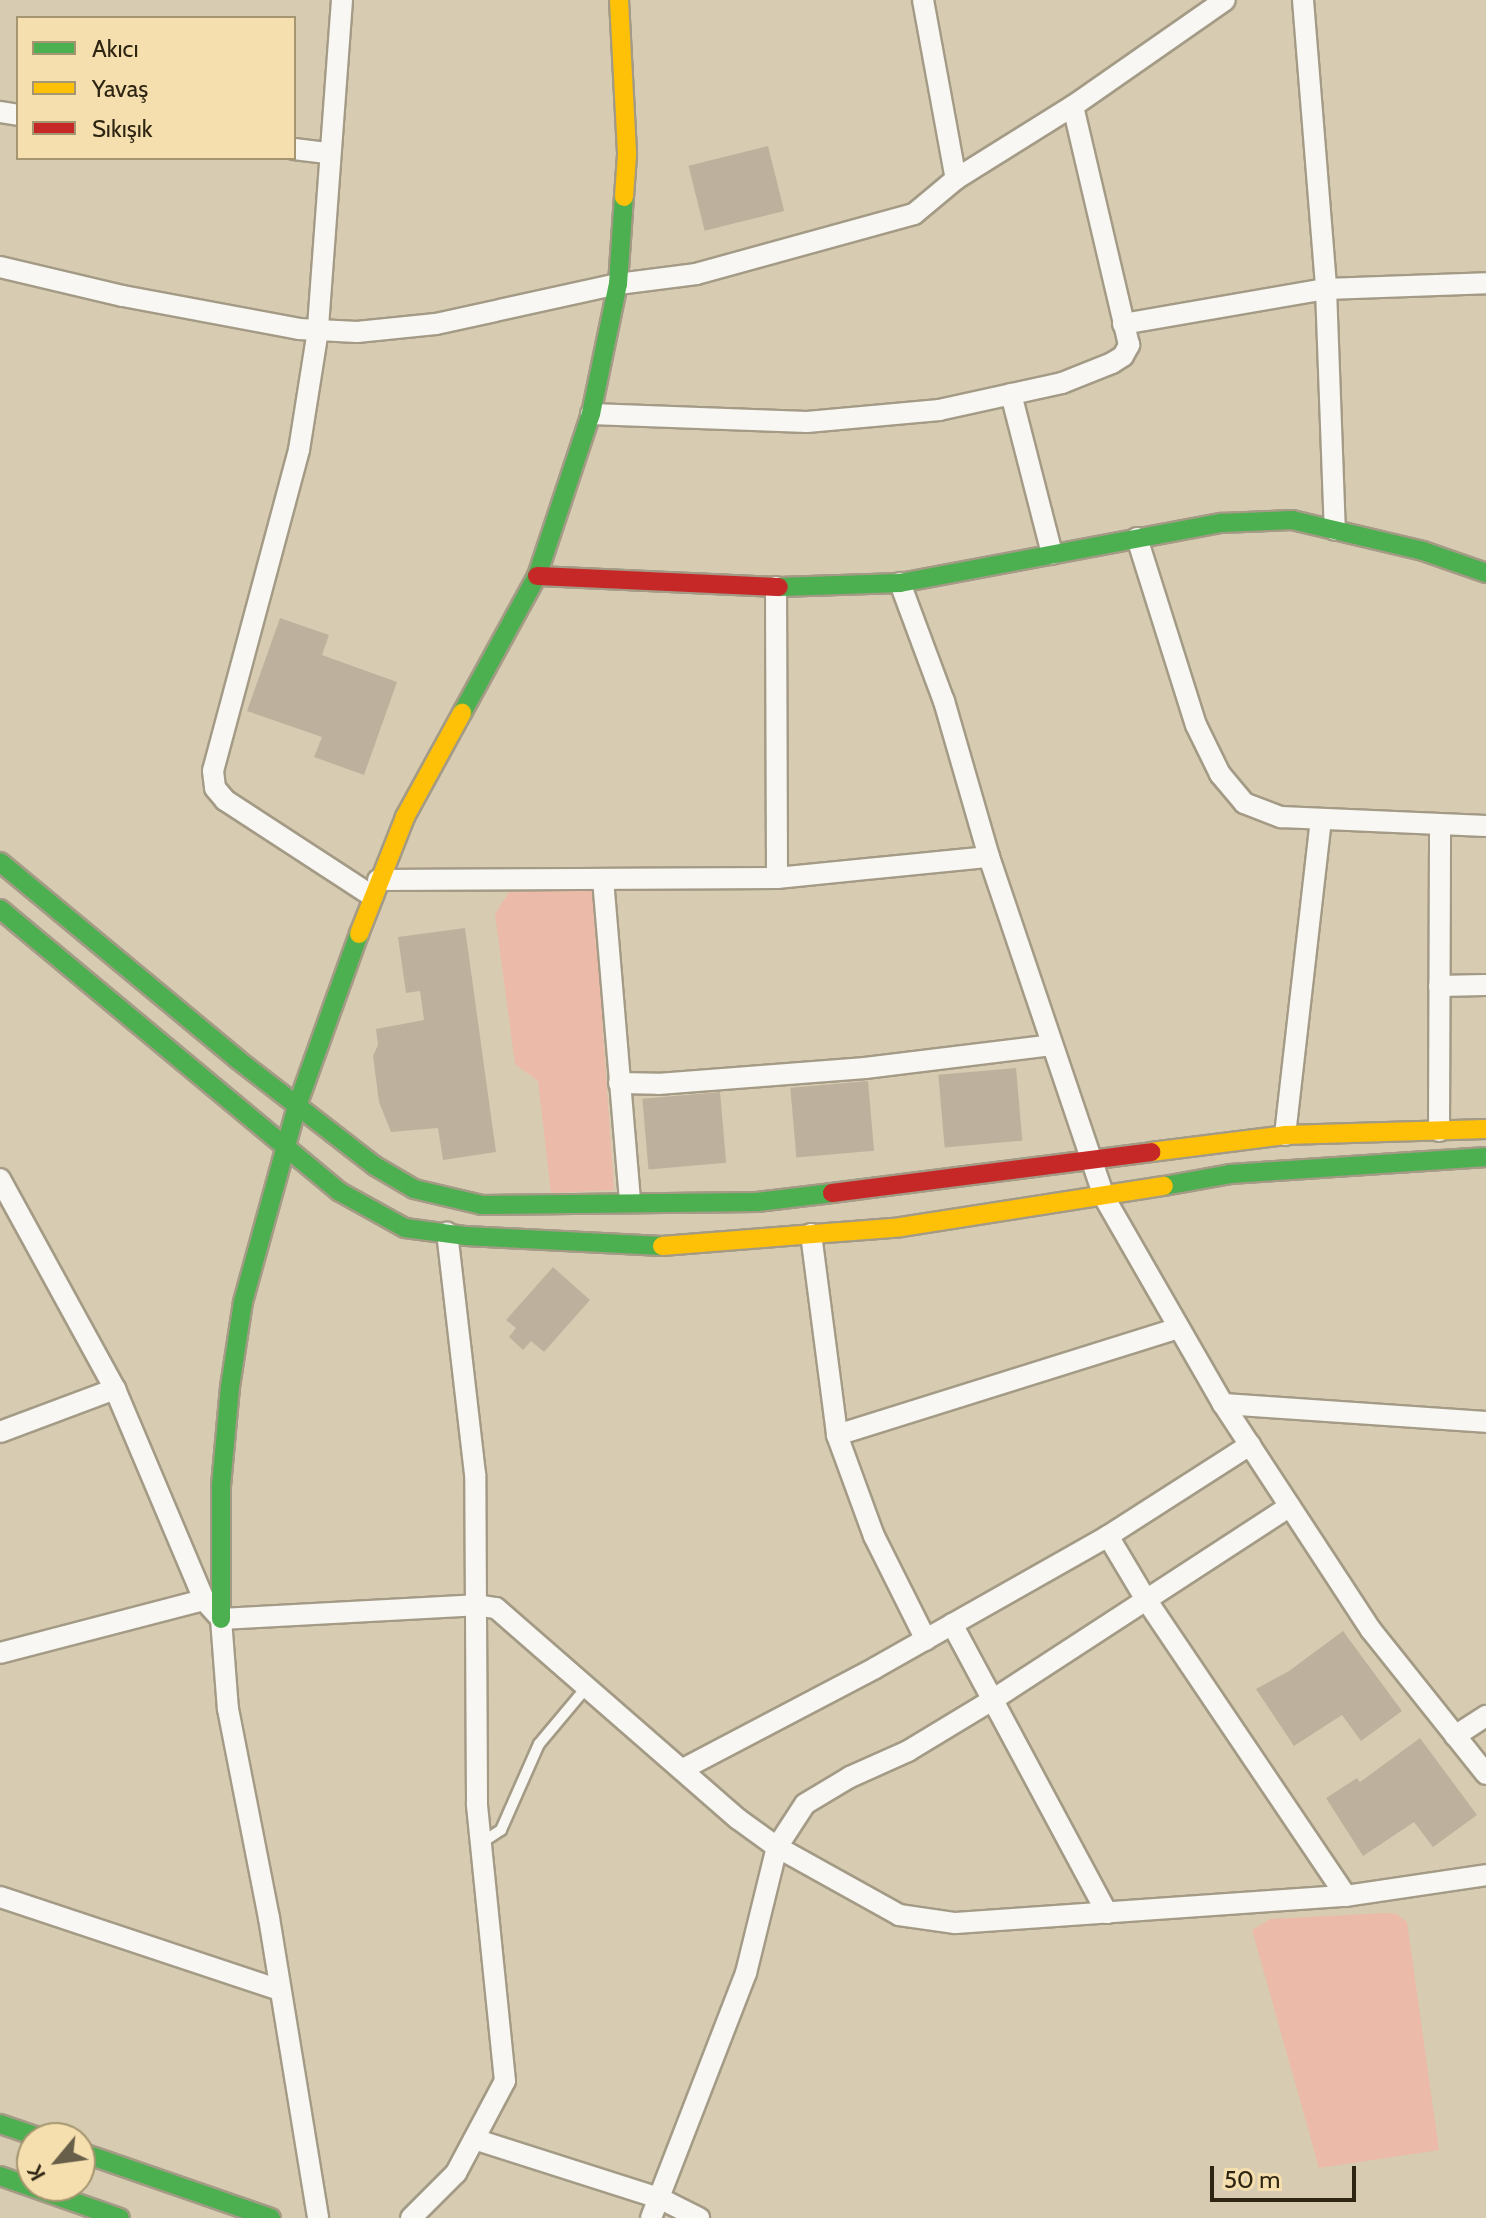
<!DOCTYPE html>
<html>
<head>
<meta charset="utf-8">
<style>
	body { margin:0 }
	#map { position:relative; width:1486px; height:2218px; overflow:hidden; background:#d7ccb1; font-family:Cabin,sans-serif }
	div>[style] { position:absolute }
	.green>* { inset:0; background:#ebbaa8 }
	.building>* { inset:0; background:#bdb19e; transform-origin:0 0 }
	.roads { filter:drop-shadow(2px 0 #a49b86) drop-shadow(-2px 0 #a49b86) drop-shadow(0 2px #a49b86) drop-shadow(0 -2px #a49b86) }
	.lane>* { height:10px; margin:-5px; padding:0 5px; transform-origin:5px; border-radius:5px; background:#f9f7f3 }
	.street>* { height:20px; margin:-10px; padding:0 10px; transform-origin:10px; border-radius:10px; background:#f9f7f3 }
	.fast>* { height:18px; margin:-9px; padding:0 9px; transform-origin:9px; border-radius:9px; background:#4caf50 }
	.slow>* { height:18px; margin:-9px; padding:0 9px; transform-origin:9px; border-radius:9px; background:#ffc107 }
	.jam>* { height:18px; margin:-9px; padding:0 9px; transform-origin:9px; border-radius:9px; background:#c62828 }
	span { translate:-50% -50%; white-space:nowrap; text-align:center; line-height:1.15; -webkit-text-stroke:7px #f5dfae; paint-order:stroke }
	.legend { position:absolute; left:16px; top:16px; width:280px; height:144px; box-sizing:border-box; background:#f5dfae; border:2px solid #a59570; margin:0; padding:10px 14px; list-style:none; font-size:24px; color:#2d2512 }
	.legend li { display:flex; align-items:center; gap:16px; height:40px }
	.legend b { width:40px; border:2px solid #a59570 }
	.north { position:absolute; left:16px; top:2122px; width:80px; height:80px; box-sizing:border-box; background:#f5dfae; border:2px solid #a59570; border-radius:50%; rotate:241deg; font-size:22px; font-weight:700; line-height:32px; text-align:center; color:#2d2512 }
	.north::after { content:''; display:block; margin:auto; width:28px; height:36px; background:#685f4a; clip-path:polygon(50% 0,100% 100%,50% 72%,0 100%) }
	.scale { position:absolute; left:1210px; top:2166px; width:146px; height:36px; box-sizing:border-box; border:4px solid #2d2512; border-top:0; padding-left:10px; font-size:24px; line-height:28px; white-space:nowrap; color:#2d2512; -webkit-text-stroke:6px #f5dfae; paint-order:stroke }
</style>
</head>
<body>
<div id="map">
	<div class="green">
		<div style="clip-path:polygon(593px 887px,614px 1190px,551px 1193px,538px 1081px,515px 1064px,495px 914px,509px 892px)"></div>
		<div style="clip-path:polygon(1385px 1913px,1397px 1914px,1407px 1922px,1439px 2150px,1319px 2168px,1252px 1930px,1270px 1919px)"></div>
	</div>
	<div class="building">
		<div style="left:768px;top:146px;width:67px;height:82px;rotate:76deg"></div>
		<div style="clip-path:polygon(280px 618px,329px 635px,322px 655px,397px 682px,364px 775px,314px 757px,322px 737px,247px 711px)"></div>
		<div style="clip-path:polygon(465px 928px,496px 1152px,443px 1160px,438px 1128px,391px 1132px,379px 1102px,373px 1056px,378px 1045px,376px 1029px,424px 1020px,420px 991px,406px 993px,398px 937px)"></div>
		<div style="left:1016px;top:1068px;width:73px;height:78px;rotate:85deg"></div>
		<div style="left:868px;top:1081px;width:70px;height:78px;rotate:85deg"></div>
		<div style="left:720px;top:1092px;width:71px;height:78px;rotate:85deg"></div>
		<div style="clip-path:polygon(553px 1267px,590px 1300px,544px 1352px,531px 1341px,523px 1350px,509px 1337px,516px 1328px,506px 1320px)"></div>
		<div style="clip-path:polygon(1343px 1631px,1402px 1711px,1361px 1741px,1342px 1715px,1294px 1746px,1256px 1689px,1289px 1671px)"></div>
		<div style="clip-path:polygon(1420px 1738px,1477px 1815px,1433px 1847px,1414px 1822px,1363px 1856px,1326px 1798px,1357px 1778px,1360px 1782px)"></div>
	</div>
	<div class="roads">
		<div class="lane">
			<div style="left:481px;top:1843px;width:24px;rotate:-33deg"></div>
			<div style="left:501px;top:1830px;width:94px;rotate:-66.2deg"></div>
			<div style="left:539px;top:1744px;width:73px;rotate:-50deg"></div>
		</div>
		<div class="street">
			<div style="left:342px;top:0;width:331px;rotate:94.2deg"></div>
			<div style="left:318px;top:330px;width:121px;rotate:99deg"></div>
			<div style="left:299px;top:450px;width:332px;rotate:105deg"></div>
			<div style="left:213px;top:771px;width:17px;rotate:83deg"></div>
			<div style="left:215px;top:788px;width:16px;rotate:50deg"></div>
			<div style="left:225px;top:800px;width:176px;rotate:33.1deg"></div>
			<div style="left:923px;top:0;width:182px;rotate:79.6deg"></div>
			<div style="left:1303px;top:0;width:290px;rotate:85.4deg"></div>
			<div style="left:1326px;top:289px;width:241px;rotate:87.9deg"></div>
			<div style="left:0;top:112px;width:18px;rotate:9deg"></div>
			<div style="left:294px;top:149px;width:35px;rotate:7deg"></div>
			<div style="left:0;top:267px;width:126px;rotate:13.3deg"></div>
			<div style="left:123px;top:296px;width:179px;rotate:10.6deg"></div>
			<div style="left:299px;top:329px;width:58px;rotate:3deg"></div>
			<div style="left:357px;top:332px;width:79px;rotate:-5.8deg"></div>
			<div style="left:436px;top:324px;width:186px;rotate:-12.4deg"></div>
			<div style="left:618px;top:284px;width:79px;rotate:-7.3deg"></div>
			<div style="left:696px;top:274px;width:226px;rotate:-15.4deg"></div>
			<div style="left:914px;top:214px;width:55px;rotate:-39.8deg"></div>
			<div style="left:956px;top:179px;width:138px;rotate:-32deg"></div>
			<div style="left:1073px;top:106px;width:185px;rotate:-34.9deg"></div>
			<div style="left:1123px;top:324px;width:206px;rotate:-9.8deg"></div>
			<div style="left:1326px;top:289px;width:160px;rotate:-2.1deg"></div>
			<div style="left:1011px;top:394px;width:165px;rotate:75.6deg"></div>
			<div style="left:591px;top:414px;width:216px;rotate:2.1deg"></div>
			<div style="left:807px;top:422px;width:133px;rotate:-5.2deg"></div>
			<div style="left:939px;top:410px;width:126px;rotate:-12.4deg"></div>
			<div style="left:1062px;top:383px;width:54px;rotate:-21.8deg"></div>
			<div style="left:1112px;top:363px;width:13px;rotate:-32deg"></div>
			<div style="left:1123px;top:356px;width:13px;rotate:-61deg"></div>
			<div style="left:1129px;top:345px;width:245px;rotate:-103.2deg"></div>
			<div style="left:1137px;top:538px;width:196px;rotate:72.5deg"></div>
			<div style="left:1196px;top:725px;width:55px;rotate:63.9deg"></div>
			<div style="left:1220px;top:774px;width:38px;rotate:50deg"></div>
			<div style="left:1244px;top:803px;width:40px;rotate:21deg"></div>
			<div style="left:1281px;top:817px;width:205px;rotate:2.5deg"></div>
			<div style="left:900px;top:583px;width:126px;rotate:69.6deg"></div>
			<div style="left:944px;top:701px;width:162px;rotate:73.9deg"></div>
			<div style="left:989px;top:857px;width:359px;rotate:71.3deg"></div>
			<div style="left:1104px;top:1197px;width:239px;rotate:60.1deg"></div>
			<div style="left:1223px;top:1404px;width:270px;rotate:56.8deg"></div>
			<div style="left:1371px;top:1630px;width:184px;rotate:51.4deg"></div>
			<div style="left:776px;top:587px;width:291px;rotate:89.8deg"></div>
			<div style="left:603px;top:879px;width:324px;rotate:85.2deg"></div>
			<div style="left:378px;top:880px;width:399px;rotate:-0.3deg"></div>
			<div style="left:777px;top:878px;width:213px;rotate:-5.7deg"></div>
			<div style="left:1439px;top:986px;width:47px;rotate:-1.2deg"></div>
			<div style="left:619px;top:1083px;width:39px;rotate:1deg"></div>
			<div style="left:658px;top:1084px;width:208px;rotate:-4.4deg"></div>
			<div style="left:865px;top:1068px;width:188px;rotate:-7deg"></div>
			<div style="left:1439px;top:1131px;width:306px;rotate:-89.8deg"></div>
			<div style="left:1285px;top:1135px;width:318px;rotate:-83.5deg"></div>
			<div style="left:0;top:1179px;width:239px;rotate:61.3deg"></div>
			<div style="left:115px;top:1389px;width:229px;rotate:67.1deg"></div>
			<div style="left:204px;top:1600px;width:25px;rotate:48deg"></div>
			<div style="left:221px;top:1619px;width:90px;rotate:85.6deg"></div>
			<div style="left:228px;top:1709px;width:213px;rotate:78.9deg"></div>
			<div style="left:269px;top:1918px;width:304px;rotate:80.7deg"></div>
			<div style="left:811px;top:1234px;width:203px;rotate:82.6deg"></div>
			<div style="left:837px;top:1435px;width:108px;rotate:69.9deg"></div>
			<div style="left:874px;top:1536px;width:116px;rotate:63.4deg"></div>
			<div style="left:1223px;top:1404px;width:264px;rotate:3.9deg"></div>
			<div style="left:0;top:1432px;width:123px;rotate:-20.5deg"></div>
			<div style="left:837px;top:1435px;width:358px;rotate:-17.4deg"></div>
			<div style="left:1108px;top:1536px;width:72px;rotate:59.2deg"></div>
			<div style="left:1145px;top:1598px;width:359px;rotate:56deg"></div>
			<div style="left:221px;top:1619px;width:255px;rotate:-3.1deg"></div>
			<div style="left:476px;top:1605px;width:20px;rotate:9deg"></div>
			<div style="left:496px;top:1608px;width:321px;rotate:41.1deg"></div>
			<div style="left:738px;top:1819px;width:48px;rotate:35.7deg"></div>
			<div style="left:777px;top:1847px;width:140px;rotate:29.1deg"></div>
			<div style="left:899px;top:1915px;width:57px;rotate:8.1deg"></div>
			<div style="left:955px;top:1923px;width:392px;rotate:-4deg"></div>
			<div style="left:1346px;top:1896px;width:142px;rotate:-8.5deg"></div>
			<div style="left:952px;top:1624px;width:328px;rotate:61.8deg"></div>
			<div style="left:0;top:1653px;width:211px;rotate:-14.6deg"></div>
			<div style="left:1455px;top:1736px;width:37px;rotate:-33deg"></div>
			<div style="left:683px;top:1769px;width:217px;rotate:-27.7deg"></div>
			<div style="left:875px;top:1668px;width:268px;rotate:-29.5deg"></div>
			<div style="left:1108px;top:1536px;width:169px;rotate:-32.7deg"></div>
			<div style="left:0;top:1897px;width:295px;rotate:18.4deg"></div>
			<div style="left:474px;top:2139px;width:194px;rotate:17.7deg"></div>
			<div style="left:659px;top:2198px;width:45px;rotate:26.6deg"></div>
			<div style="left:411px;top:2218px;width:64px;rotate:-45deg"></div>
			<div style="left:456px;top:2173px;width:104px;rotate:-62deg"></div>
			<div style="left:505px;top:2081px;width:279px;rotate:-95.8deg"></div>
			<div style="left:477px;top:1803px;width:329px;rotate:-90.3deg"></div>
			<div style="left:475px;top:1474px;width:243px;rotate:-96.6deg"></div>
			<div style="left:651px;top:2218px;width:263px;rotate:-68.8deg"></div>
			<div style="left:746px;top:1973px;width:130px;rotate:-76.2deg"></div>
			<div style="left:777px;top:1847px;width:51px;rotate:-56.9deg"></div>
			<div style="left:805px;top:1804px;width:52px;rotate:-31deg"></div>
			<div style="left:850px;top:1777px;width:64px;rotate:-24.1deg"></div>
			<div style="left:908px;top:1751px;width:100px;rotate:-31.2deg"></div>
			<div style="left:994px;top:1699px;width:353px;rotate:-33.1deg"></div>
		</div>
		<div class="fast">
			<div style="left:779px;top:587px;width:121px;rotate:-1.9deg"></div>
			<div style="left:900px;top:583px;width:328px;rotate:-10.6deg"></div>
			<div style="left:1222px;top:523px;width:70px;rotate:-2.5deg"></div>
			<div style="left:1292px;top:520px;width:135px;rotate:13.3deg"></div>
			<div style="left:1423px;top:551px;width:67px;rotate:19.2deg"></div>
			<div style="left:462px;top:713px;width:156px;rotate:-61.3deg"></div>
			<div style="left:537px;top:576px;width:171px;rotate:-71.6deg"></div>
			<div style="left:591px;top:414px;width:133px;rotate:-78.3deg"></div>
			<div style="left:618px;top:284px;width:87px;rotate:-86.1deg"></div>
			<div style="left:0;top:862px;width:308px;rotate:39.7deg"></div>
			<div style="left:237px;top:1059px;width:175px;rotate:37.8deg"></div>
			<div style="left:375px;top:1166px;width:45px;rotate:30.5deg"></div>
			<div style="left:414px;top:1189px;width:70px;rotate:13.2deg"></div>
			<div style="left:482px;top:1205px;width:275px;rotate:-0.6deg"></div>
			<div style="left:757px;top:1202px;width:76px;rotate:-6.8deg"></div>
			<div style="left:0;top:909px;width:442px;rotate:39.8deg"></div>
			<div style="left:340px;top:1192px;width:74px;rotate:29deg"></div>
			<div style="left:405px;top:1228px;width:62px;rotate:7.5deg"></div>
			<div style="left:466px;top:1236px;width:196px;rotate:2.9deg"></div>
			<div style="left:1164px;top:1186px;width:67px;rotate:-10.3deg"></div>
			<div style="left:1230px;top:1174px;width:257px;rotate:-3.8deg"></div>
			<div style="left:221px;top:1619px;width:133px;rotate:-90deg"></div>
			<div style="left:221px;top:1486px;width:99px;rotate:-84.8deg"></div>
			<div style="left:230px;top:1387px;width:86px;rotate:-81.3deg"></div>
			<div style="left:243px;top:1302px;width:203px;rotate:-74.6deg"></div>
			<div style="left:297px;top:1106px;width:183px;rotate:-70.2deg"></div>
			<div style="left:0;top:2124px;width:43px;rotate:18.9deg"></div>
			<div style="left:80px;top:2152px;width:202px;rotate:19.1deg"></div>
			<div style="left:0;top:2176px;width:127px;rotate:19.3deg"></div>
		</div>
		<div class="slow">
			<div style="left:619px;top:0;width:155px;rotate:87deg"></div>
			<div style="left:627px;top:155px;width:42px;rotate:94.1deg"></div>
			<div style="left:359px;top:934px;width:126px;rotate:-68.5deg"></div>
			<div style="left:405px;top:817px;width:119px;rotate:-61.3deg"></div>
			<div style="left:1151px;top:1152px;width:135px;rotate:-7.2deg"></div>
			<div style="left:1285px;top:1135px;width:201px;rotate:-1.7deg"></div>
			<div style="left:662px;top:1246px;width:240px;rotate:-4.5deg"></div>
			<div style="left:901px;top:1227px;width:266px;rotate:-8.9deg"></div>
		</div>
		<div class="jam">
			<div style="left:537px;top:576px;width:242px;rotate:2.6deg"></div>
			<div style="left:832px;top:1193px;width:322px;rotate:-7.3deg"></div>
		</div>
	</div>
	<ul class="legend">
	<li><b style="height:10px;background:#4caf50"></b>Akıcı</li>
	<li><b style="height:10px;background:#ffc107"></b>Yavaş</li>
	<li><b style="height:10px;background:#c62828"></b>Sıkışık</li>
	</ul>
	<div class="north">K</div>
	<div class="scale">50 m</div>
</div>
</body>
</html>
